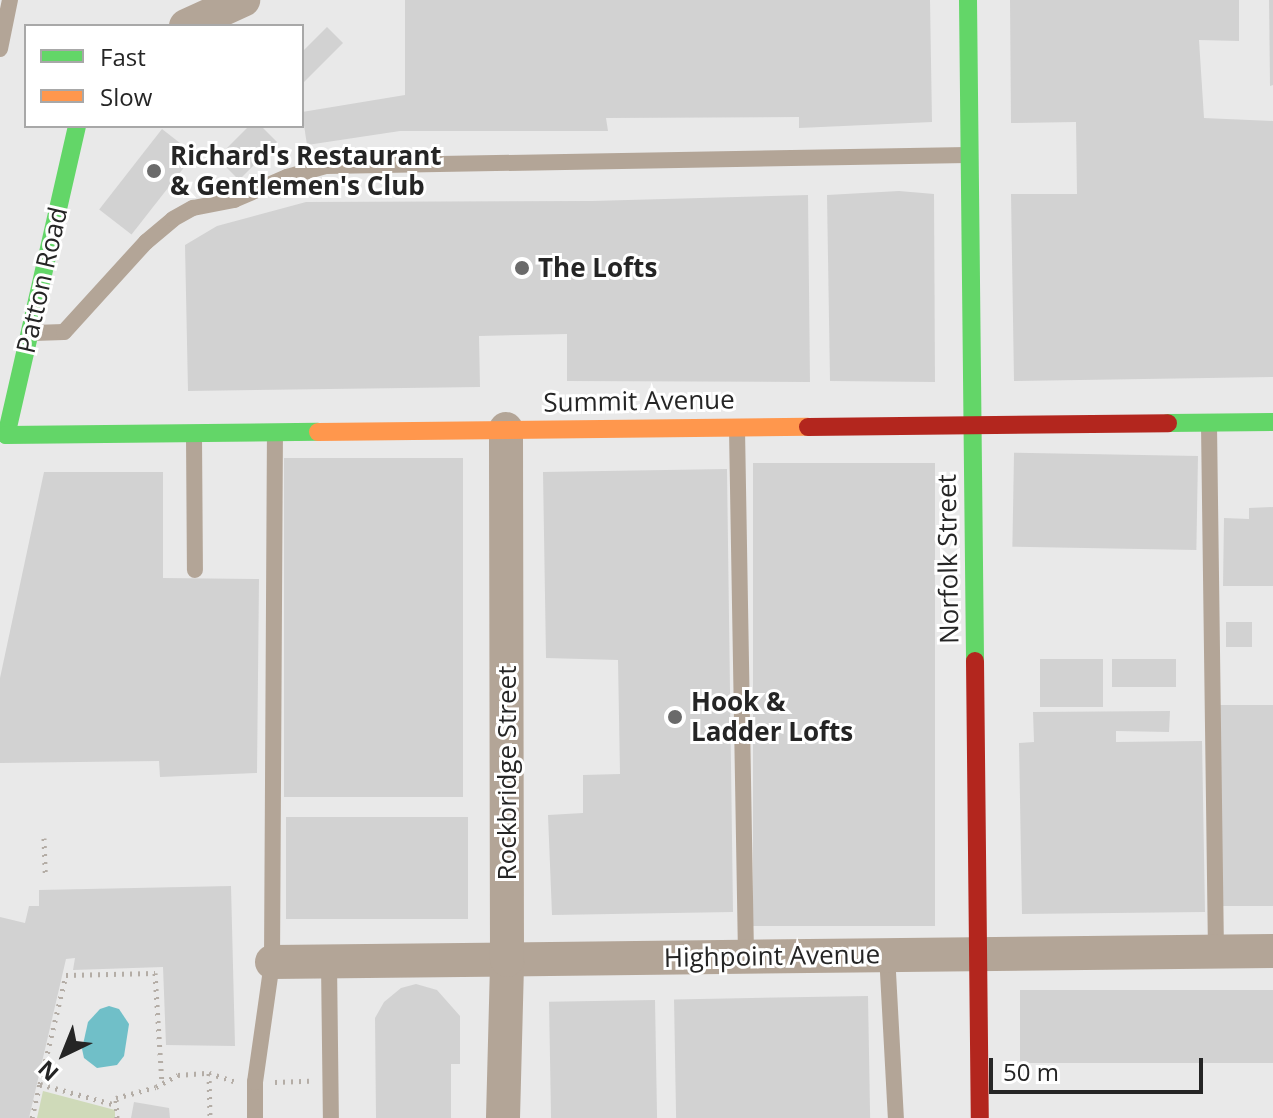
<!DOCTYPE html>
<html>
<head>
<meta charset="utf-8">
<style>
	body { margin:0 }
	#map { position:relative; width:1273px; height:1118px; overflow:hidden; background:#e9e9e9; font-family:"Open Sans",sans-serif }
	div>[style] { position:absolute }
	.green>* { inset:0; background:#cfdab9 }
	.water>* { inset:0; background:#70bfc8 }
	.building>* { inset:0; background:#d2d2d2; transform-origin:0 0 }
	.path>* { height:5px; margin-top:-2.5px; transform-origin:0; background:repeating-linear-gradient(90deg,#b4ada6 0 2px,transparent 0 8px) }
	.lane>* { height:16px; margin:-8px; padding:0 8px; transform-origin:8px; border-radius:8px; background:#b3a597 }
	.street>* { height:34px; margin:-17px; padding:0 17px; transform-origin:17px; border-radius:17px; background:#b3a597 }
	.fast>* { height:18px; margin:-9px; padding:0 9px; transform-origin:9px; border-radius:9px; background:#63d668 }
	.slow>* { height:18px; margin:-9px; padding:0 9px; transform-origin:9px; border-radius:9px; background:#ff974d }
	.jam>* { height:18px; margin:-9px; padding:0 9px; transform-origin:9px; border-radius:9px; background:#b3261e }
	.dots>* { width:22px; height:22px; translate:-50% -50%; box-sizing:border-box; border:4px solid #fff; border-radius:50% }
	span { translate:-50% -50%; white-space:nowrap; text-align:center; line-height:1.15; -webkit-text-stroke:6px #fff; paint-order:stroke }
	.poi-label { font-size:26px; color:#252525; font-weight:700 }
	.left { translate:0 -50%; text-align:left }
	.street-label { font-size:26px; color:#252525 }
	.legend { position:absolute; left:24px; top:24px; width:280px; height:104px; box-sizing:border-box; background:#fff; border:2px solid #a8a8a8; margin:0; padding:10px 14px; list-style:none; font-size:24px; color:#252525 }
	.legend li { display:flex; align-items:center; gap:16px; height:40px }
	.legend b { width:40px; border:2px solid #a8a8a8 }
	.north { position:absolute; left:24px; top:1014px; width:80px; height:80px; -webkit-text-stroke:6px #fff; paint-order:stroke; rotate:223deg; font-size:22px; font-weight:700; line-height:32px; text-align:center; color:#252525 }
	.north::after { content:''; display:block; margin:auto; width:28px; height:36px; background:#252525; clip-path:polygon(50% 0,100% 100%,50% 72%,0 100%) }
	.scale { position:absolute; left:989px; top:1058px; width:214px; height:36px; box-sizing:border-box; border:4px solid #252525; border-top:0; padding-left:10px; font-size:24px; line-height:28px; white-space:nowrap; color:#252525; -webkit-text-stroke:6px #fff; paint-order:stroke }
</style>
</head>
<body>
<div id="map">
	<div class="green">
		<div style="clip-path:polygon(43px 1091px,115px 1110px,115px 1118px,37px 1118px)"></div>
	</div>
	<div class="water">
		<div style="clip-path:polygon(109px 1006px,119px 1009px,129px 1024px,124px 1056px,117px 1065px,97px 1068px,84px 1058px,82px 1049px,88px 1022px,100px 1009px)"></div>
	</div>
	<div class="building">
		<div style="clip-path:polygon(405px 0,930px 0,932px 122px,799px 128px,799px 117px,606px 118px,608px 131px,400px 131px,307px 145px,302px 112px,405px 95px)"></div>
		<div style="clip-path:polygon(1010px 0,1239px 0,1239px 41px,1199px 40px,1204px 118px,1273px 121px,1273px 377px,1014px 381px,1011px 194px,1077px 194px,1076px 122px,1011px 123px)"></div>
		<div style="clip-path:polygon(1269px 0,1273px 0,1273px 85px,1270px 86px)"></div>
		<div style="clip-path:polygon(327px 27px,343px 43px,302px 84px,302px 52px)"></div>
		<div style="clip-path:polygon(249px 126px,261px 126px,277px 142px,239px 180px,217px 158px)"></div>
		<div style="left:162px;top:129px;width:41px;height:102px;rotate:38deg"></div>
		<div style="clip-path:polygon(899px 191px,934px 194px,935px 382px,830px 381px,827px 195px)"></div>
		<div style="clip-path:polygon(808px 195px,810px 382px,567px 381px,567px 334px,479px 336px,480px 387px,188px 391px,185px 245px,217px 226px,306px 202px,592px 201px)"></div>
		<div style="left:1198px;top:456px;width:94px;height:184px;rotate:91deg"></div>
		<div style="left:284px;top:458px;width:179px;height:339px"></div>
		<div style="left:753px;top:463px;width:182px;height:463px"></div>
		<div style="clip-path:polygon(727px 469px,733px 912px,552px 915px,548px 815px,583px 813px,583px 775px,620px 774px,618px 660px,546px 658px,543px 472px)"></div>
		<div style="clip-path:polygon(44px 472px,163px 472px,163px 578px,259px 579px,257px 773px,160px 777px,159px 761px,0 763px,0 678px)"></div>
		<div style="clip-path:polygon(1273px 507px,1273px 586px,1223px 586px,1224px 518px,1249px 519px,1249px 508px)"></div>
		<div style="left:1226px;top:622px;width:26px;height:25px"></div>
		<div style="left:1040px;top:659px;width:63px;height:48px"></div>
		<div style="left:1112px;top:659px;width:64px;height:28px"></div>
		<div style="left:1220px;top:705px;width:53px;height:201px"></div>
		<div style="clip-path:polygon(1170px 711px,1169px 732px,1116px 731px,1116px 742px,1202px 741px,1205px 912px,1022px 914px,1019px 743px,1034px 742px,1033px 712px)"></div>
		<div style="left:286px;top:817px;width:182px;height:102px"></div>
		<div style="clip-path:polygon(231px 886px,235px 1046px,166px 1045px,163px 967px,73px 970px,75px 958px,66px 959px,29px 1118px,0 1118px,0 917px,25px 923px,29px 906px,39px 906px,39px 890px)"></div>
		<div style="clip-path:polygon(416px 984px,437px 990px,460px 1016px,460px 1064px,451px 1064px,451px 1118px,376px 1118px,375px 1018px,384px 1002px,401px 988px)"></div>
		<div style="left:1273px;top:990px;width:73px;height:253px;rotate:90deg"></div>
		<div style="left:868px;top:996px;width:122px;height:194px;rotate:89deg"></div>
		<div style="left:655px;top:1000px;width:118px;height:106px;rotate:89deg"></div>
		<div style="clip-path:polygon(134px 1102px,169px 1108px,170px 1118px,131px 1118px)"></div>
	</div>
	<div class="path">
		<div style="left:44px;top:838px;width:38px;rotate:88deg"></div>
		<div style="left:209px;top:1073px;width:45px;rotate:88.7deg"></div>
		<div style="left:275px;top:1082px;width:34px;rotate:-2deg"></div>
		<div style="left:40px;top:1084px;width:112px;rotate:-76.6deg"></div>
		<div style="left:66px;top:975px;width:89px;rotate:-1.3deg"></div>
		<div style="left:155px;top:973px;width:110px;rotate:86.4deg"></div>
		<div style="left:32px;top:1118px;width:35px;rotate:-77deg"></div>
		<div style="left:40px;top:1084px;width:79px;rotate:15.4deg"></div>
		<div style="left:117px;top:1118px;width:20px;rotate:-93deg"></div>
		<div style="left:116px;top:1098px;width:41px;rotate:-15.4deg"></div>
		<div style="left:156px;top:1087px;width:25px;rotate:-29deg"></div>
		<div style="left:178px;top:1075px;width:31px;rotate:-4deg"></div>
		<div style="left:209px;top:1073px;width:26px;rotate:18deg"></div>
	</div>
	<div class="lane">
		<div style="left:0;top:49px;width:50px;rotate:-78.5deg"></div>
		<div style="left:33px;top:333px;width:31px;rotate:-2deg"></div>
		<div style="left:64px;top:332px;width:122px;rotate:-47.7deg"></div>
		<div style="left:146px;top:242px;width:35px;rotate:-40deg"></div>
		<div style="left:173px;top:219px;width:23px;rotate:-29deg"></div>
		<div style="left:193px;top:208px;width:42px;rotate:-11deg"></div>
		<div style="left:234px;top:200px;width:58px;rotate:-23.5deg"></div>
		<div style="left:287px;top:177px;width:41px;rotate:-15.8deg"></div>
		<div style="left:326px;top:166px;width:642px;rotate:-0.98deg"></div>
		<div style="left:1209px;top:425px;width:526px;rotate:89.24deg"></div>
		<div style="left:737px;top:429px;width:526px;rotate:89.02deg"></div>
		<div style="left:194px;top:436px;width:134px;rotate:89.6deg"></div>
		<div style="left:887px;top:954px;width:164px;rotate:86.9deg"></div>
		<div style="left:329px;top:963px;width:155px;rotate:89.3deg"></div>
		<div style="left:255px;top:1118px;width:36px;rotate:-90deg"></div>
		<div style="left:255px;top:1082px;width:121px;rotate:-81.9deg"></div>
		<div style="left:272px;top:962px;width:529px;rotate:-89.68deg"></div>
	</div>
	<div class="street">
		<div style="left:186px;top:26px;width:63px;rotate:-24.5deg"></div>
		<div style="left:272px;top:962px;width:1001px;rotate:-0.63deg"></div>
		<div style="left:503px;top:1118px;width:158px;rotate:-88.5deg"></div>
		<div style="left:507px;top:960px;width:531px;rotate:-90.11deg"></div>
	</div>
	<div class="fast">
		<div style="left:968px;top:0;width:661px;rotate:89.39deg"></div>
		<div style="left:77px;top:126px;width:317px;rotate:102.9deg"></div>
		<div style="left:6px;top:435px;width:312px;rotate:-0.6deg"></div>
		<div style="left:1168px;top:423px;width:105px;rotate:-0.5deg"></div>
	</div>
	<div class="slow">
		<div style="left:318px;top:432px;width:490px;rotate:-0.6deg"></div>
	</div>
	<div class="jam">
		<div style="left:808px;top:427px;width:360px;rotate:-0.6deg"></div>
		<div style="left:975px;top:661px;width:457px;rotate:89.4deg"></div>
	</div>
	<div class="dots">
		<div style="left:154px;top:171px;background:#6a6a6a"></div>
		<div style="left:522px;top:268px;background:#6a6a6a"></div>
		<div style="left:675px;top:717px;background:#6a6a6a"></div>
	</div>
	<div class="poi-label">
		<span class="left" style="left:170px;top:171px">Richard's Restaurant<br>&amp; Gentlemen's Club</span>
		<span class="left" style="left:538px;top:268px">The Lofts</span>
		<span class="left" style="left:691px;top:717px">Hook &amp;<br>Ladder Lofts</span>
	</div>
	<div class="street-label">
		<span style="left:42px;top:280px;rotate:-77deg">Patton Road</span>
		<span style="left:639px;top:401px;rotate:-1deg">Summit Avenue</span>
		<span style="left:948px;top:559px;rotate:-91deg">Norfolk Street</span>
		<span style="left:507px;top:773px;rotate:-90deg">Rockbridge Street</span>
		<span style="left:772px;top:956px;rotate:-1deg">Highpoint Avenue</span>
	</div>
	<ul class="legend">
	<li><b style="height:10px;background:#63d668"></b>Fast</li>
	<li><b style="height:10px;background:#ff974d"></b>Slow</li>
	</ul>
	<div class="north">N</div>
	<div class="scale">50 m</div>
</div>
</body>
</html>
